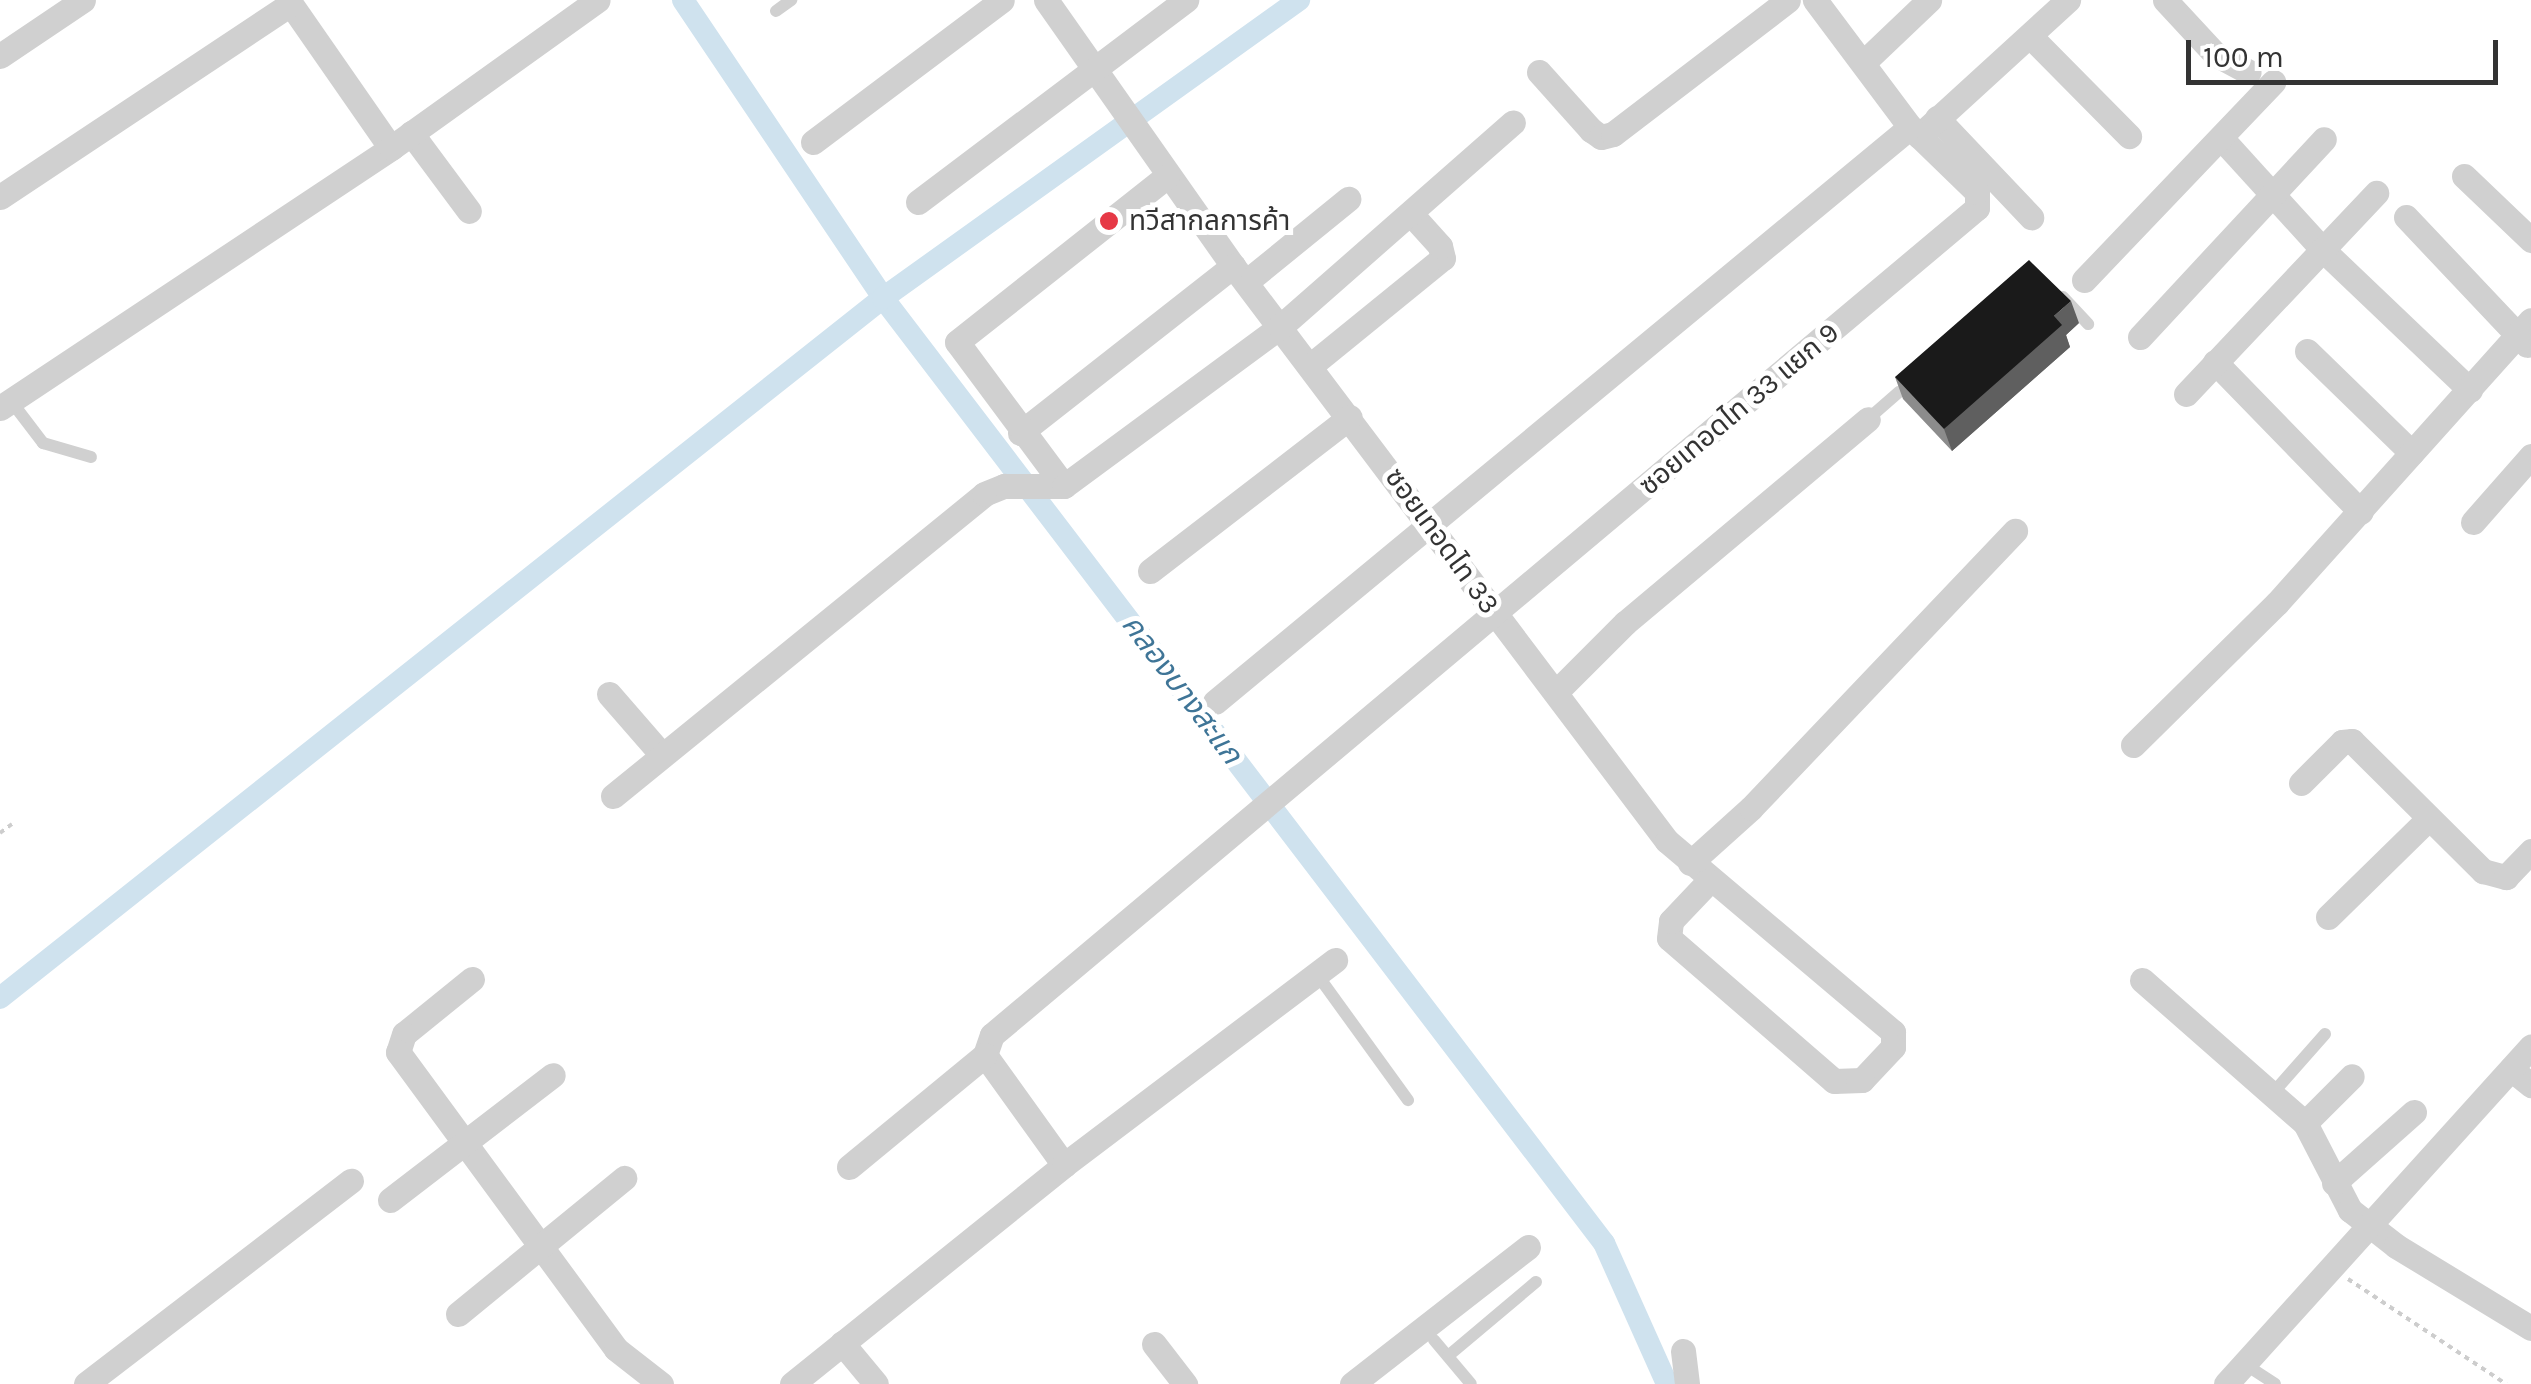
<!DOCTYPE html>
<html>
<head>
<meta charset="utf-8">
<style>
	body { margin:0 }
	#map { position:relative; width:2531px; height:1384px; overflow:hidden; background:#fff; font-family:Karla,"Noto Sans Thai",sans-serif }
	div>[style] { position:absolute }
	.canal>* { height:22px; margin:-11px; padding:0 11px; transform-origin:11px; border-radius:11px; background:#cfe2ee }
	.path>* { height:4px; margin-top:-2px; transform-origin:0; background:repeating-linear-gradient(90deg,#cdcdcd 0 5px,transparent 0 10px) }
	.lane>* { height:12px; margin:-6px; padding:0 6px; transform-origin:6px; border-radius:6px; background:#d0d0d0 }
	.street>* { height:25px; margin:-12.5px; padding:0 12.5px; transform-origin:12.5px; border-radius:12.5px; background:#d0d0d0 }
	.wall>* { inset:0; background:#8c8c8c }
	.shaded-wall>* { inset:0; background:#5f5f5f }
	.building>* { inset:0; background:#1a1a1a }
	.dots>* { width:28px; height:28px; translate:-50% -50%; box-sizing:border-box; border:5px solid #fff; border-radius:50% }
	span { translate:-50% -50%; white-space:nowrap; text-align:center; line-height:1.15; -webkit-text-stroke:10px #fff; paint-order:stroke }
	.poi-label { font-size:28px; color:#333 }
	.left { translate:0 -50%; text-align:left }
	.street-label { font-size:28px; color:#333 }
	.water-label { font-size:30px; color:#3f7597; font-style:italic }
	.scale { position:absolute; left:2186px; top:40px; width:312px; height:45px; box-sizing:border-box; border:5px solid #333; border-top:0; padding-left:12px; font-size:30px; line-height:35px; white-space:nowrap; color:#333; -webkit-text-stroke:8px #fff; paint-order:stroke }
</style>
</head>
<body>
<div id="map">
	<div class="canal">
		<div style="left:683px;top:0;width:359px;rotate:56.1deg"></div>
		<div style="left:883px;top:298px;width:1189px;rotate:52.66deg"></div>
		<div style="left:1604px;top:1243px;width:154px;rotate:65.9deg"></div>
		<div style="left:0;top:998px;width:1127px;rotate:-38.41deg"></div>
		<div style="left:883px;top:298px;width:512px;rotate:-35.62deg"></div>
	</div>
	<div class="path">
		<div style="left:0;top:833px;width:15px;rotate:-37deg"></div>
		<div style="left:2348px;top:1279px;width:190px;rotate:33.6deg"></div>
	</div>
	<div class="lane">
		<div style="left:776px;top:11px;width:19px;rotate:-36deg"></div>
		<div style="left:2063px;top:297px;width:37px;rotate:47deg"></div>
		<div style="left:11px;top:401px;width:53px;rotate:52.7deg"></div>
		<div style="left:43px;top:443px;width:50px;rotate:16.3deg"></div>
		<div style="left:1868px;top:419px;width:41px;rotate:-41.1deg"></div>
		<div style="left:1316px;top:973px;width:157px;rotate:54.1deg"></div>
		<div style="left:2272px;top:1094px;width:80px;rotate:-48.5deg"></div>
		<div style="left:1434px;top:1340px;width:57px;rotate:49.9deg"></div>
		<div style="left:1448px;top:1356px;width:115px;rotate:-40.1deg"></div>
		<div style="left:2243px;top:1363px;width:38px;rotate:33deg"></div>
	</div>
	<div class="street">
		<div style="left:288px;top:0;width:180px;rotate:55.2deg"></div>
		<div style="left:1046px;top:0;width:325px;rotate:54.9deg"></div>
		<div style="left:1233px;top:266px;width:720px;rotate:52.96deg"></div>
		<div style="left:1667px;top:841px;width:296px;rotate:40.2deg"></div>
		<div style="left:1893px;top:1032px;width:15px;rotate:90deg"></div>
		<div style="left:1893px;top:1047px;width:45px;rotate:133.2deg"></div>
		<div style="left:1862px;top:1080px;width:28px;rotate:178deg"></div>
		<div style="left:1834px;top:1081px;width:218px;rotate:-139.1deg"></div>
		<div style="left:1669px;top:938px;width:17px;rotate:-83deg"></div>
		<div style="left:1671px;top:921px;width:55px;rotate:-46.5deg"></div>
		<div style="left:2165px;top:0;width:74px;rotate:47.2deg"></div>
		<div style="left:2215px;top:54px;width:38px;rotate:28deg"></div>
		<div style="left:2030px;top:36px;width:141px;rotate:45.3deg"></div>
		<div style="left:0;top:56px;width:100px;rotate:-34deg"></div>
		<div style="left:1864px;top:62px;width:90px;rotate:-43.6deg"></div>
		<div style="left:1539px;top:72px;width:78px;rotate:48.1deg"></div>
		<div style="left:1591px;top:130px;width:12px;rotate:35deg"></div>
		<div style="left:1601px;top:137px;width:12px;rotate:-14deg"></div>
		<div style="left:1613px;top:134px;width:220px;rotate:-37.4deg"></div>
		<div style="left:1937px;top:118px;width:137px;rotate:46.5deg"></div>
		<div style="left:411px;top:133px;width:97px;rotate:53.4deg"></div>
		<div style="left:1919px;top:136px;width:202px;rotate:-42.4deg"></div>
		<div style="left:2222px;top:139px;width:150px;rotate:47.7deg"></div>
		<div style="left:2323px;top:250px;width:203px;rotate:43.6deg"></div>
		<div style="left:813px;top:142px;width:236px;rotate:-36.9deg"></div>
		<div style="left:2464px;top:176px;width:93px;rotate:43.7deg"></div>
		<div style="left:0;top:197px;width:349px;rotate:-33.6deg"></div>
		<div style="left:918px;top:202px;width:336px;rotate:-37deg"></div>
		<div style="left:2406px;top:217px;width:176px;rotate:46.6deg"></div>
		<div style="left:2084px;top:280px;width:274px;rotate:-46.3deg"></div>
		<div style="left:1246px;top:282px;width:132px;rotate:-39.1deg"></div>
		<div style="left:2140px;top:337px;width:270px;rotate:-47.1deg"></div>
		<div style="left:2307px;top:351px;width:146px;rotate:44.2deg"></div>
		<div style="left:2215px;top:362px;width:209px;rotate:45.8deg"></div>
		<div style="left:1310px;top:366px;width:171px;rotate:-39.1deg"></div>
		<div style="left:1443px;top:258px;width:12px;rotate:-104deg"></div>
		<div style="left:1440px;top:246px;width:40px;rotate:-132deg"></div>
		<div style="left:2186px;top:394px;width:277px;rotate:-46.6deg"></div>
		<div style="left:0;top:408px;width:470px;rotate:-33.6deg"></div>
		<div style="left:391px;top:148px;width:254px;rotate:-35.6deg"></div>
		<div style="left:1020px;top:433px;width:271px;rotate:-38.1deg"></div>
		<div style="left:1064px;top:486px;width:179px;rotate:-126.6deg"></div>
		<div style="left:957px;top:342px;width:268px;rotate:-38.3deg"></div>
		<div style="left:2473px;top:522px;width:88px;rotate:-48.7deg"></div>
		<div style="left:1150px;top:571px;width:252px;rotate:-37.6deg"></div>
		<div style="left:1557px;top:691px;width:96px;rotate:-45deg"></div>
		<div style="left:1625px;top:623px;width:317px;rotate:-40deg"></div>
		<div style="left:609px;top:694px;width:81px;rotate:49deg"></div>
		<div style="left:1215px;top:702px;width:902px;rotate:-39.6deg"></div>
		<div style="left:2133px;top:745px;width:202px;rotate:-44.6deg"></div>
		<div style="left:2277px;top:603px;width:380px;rotate:-48.1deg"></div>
		<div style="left:2301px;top:783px;width:58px;rotate:-45deg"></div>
		<div style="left:2342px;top:742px;width:10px;rotate:-6deg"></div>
		<div style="left:2352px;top:741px;width:185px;rotate:44.8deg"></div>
		<div style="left:2483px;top:871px;width:24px;rotate:15deg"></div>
		<div style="left:2506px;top:877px;width:36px;rotate:-46deg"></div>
		<div style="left:613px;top:796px;width:478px;rotate:-39.1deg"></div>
		<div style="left:984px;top:494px;width:22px;rotate:-22deg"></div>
		<div style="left:1004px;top:486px;width:60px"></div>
		<div style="left:1064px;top:486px;width:268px;rotate:-36.4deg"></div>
		<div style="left:1280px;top:327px;width:310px;rotate:-41.3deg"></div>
		<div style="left:1690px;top:863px;width:82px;rotate:-42deg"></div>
		<div style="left:1751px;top:808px;width:383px;rotate:-46.4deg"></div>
		<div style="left:2328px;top:917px;width:141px;rotate:-44.4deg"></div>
		<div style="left:472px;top:979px;width:87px;rotate:141deg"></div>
		<div style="left:404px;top:1034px;width:19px;rotate:108deg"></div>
		<div style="left:398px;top:1052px;width:368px;rotate:53.7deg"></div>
		<div style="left:616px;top:1349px;width:57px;rotate:37.9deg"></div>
		<div style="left:2142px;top:980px;width:217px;rotate:41.3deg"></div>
		<div style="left:2305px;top:1123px;width:98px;rotate:62.7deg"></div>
		<div style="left:2350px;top:1210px;width:58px;rotate:38deg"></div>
		<div style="left:2396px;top:1246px;width:158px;rotate:31.3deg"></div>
		<div style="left:2511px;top:1069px;width:26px;rotate:39deg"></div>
		<div style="left:2305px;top:1123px;width:66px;rotate:-45deg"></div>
		<div style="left:1064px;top:1165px;width:135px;rotate:-125.7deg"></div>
		<div style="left:985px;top:1055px;width:21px;rotate:-71deg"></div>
		<div style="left:992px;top:1035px;width:1286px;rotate:-40.02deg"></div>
		<div style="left:1977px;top:208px;width:16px;rotate:-90deg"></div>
		<div style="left:1977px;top:192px;width:93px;rotate:-135.9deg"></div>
		<div style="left:1910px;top:127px;width:159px;rotate:-126.8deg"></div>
		<div style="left:849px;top:1167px;width:176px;rotate:-39.5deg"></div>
		<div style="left:2334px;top:1183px;width:107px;rotate:-41.6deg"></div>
		<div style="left:390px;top:1200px;width:205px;rotate:-37.5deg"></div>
		<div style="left:458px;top:1314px;width:215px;rotate:-39.3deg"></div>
		<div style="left:842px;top:1343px;width:53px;rotate:50.3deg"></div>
		<div style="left:1154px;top:1344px;width:51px;rotate:52.2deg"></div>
		<div style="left:1683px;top:1351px;width:33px;rotate:83deg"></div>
		<div style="left:86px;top:1384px;width:334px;rotate:-37.5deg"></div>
		<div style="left:792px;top:1384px;width:349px;rotate:-38.8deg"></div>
		<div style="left:1064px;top:1165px;width:340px;rotate:-37.1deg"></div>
		<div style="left:1352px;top:1384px;width:223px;rotate:-37.9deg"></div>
		<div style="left:2226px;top:1384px;width:455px;rotate:-47.9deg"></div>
	</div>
	<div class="wall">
		<div style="clip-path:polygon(2079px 323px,2066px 335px,2070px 347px,1952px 451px,1903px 399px,1895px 377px)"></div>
	</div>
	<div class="shaded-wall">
		<div style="clip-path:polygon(2071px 301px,2079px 323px,2066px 335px,2070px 347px,1952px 451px,1944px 429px,2054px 316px)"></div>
	</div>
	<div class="building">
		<div style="clip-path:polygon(2029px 260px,2071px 301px,2054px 316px,2062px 325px,1944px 429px,1895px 377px)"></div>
	</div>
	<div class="dots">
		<div style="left:1109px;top:221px;background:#e63946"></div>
	</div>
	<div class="poi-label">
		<span class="left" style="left:1129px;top:221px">ทวีสากลการค้า</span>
	</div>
	<div class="street-label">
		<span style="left:1739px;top:409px;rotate:-40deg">ซอยเทอดไท 33 แยก 9</span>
		<span style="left:1442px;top:541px;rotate:54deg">ซอยเทอดไท 33</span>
	</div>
	<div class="water-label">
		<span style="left:1182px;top:689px;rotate:53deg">คลองบางสะแก</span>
	</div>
	<div class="scale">100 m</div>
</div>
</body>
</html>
